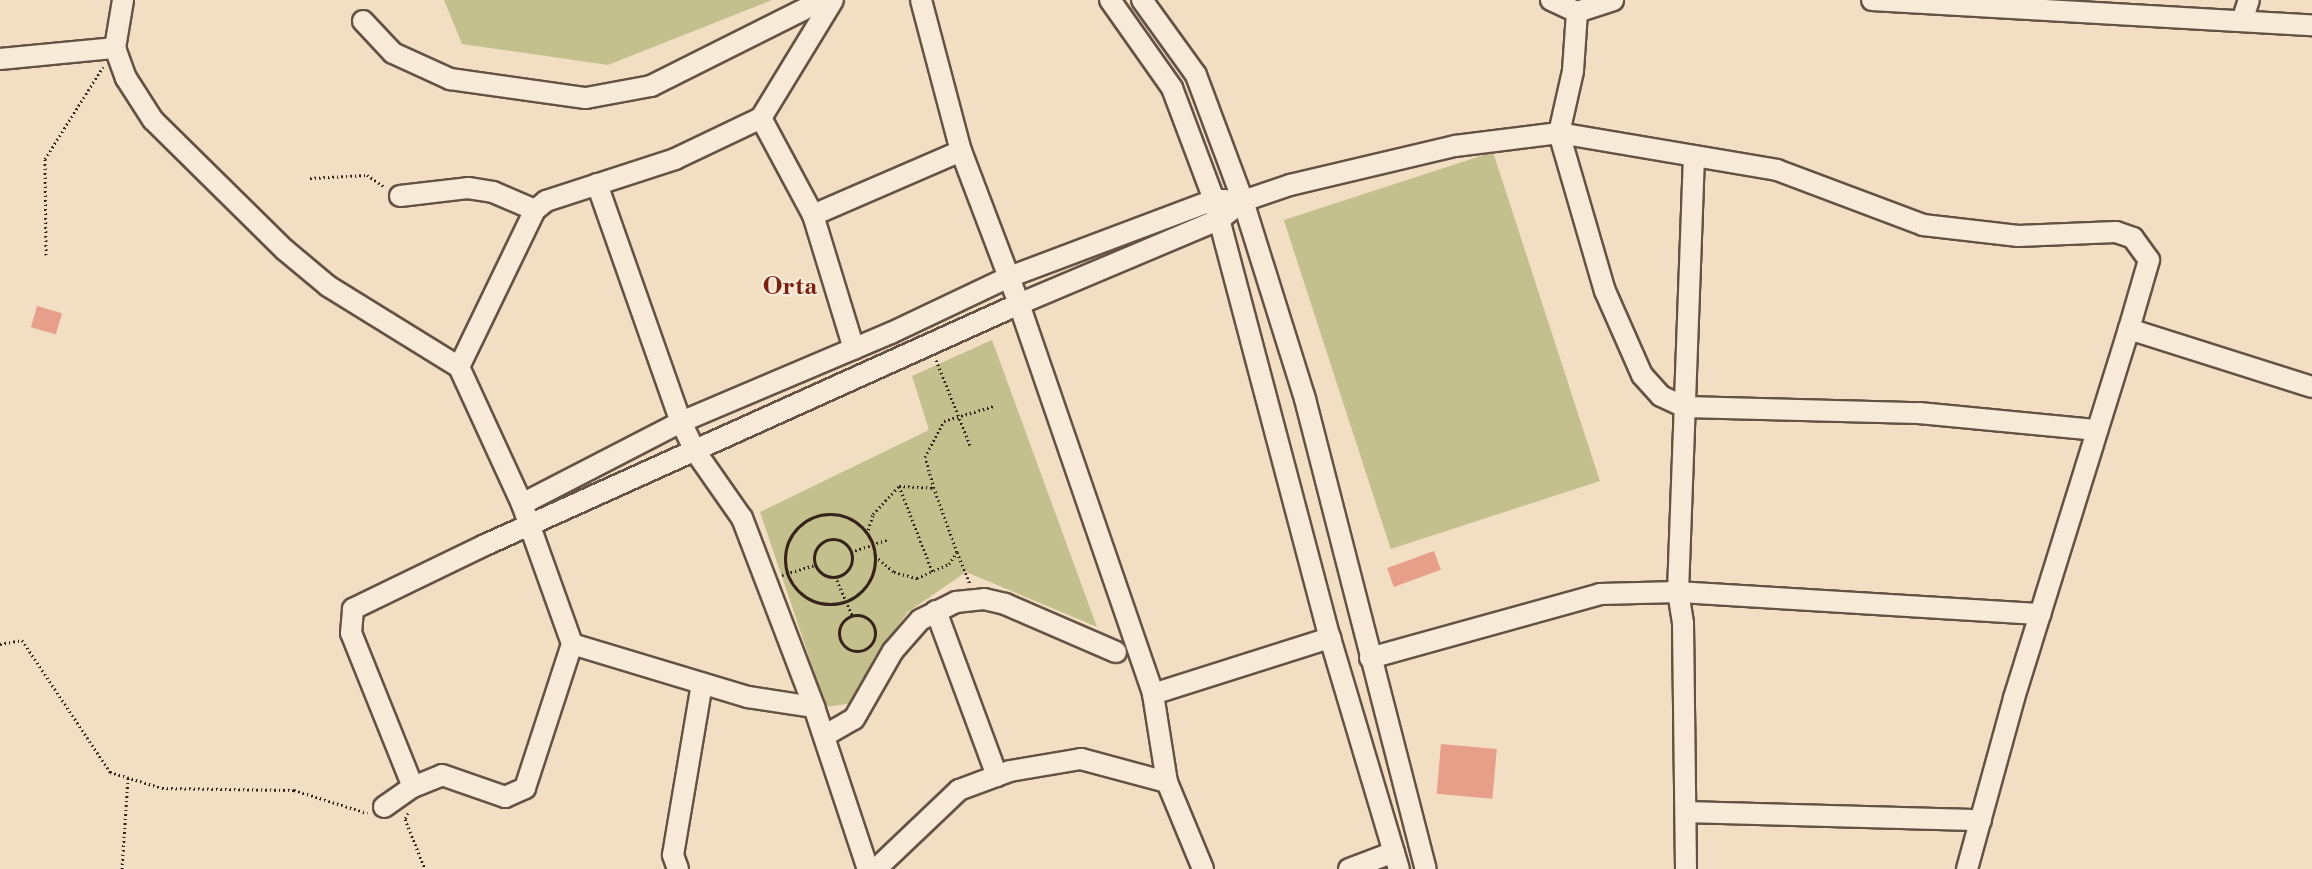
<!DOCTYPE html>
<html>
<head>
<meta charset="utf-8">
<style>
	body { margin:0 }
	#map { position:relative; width:2312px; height:869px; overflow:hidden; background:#f2dfc3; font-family:"Libre Bodoni",serif }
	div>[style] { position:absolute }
	.green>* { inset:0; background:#c3c08e; transform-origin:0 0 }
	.building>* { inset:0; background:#e89f89; transform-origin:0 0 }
	.path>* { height:3px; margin-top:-1.5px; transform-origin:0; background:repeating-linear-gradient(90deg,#36231a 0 1.5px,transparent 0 4.5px) }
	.path>.ring { margin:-1.5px; padding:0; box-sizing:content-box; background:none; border:3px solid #36231a; border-radius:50% }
	.roads { filter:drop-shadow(2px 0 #655244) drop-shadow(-2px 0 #655244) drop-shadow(0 2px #655244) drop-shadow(0 -2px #655244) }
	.minor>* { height:20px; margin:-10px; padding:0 10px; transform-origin:10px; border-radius:10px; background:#f7ead8 }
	span { translate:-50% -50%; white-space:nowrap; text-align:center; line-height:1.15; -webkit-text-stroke:4.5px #f7ead8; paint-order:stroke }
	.district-label { font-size:24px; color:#7a1f14; font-weight:700 }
</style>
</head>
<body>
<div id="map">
	<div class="green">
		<div style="clip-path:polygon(444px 0,772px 0,608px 65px,462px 44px)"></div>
		<div style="left:1493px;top:152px;width:346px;height:220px;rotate:72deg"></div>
		<div style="clip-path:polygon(992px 340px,1097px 627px,966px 572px,908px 612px,874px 658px,853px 703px,826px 707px,760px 512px,929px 430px,912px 376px)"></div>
	</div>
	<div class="building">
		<div style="left:37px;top:306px;width:26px;height:22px;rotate:16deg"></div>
		<div style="left:1434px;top:551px;width:20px;height:50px;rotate:70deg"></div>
		<div style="left:1441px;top:744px;width:56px;height:50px;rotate:5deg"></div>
	</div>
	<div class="path">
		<div style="left:310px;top:178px;width:57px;rotate:-3deg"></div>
		<div style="left:367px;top:175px;width:22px;rotate:34deg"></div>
		<div style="left:46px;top:255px;width:96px;rotate:-90.6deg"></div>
		<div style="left:45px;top:159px;width:109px;rotate:-57.8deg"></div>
		<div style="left:936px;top:360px;width:92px;rotate:68.2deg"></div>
		<div style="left:899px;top:486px;width:93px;rotate:68.7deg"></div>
		<div class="ring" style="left:785px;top:514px;width:87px;height:87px"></div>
		<div style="left:867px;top:534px;width:21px;rotate:-73deg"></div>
		<div style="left:873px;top:514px;width:38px;rotate:-47deg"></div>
		<div style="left:899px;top:486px;width:35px;rotate:3deg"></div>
		<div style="left:934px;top:488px;width:32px;rotate:-106deg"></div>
		<div style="left:925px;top:457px;width:41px;rotate:-62.2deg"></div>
		<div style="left:944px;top:421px;width:52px;rotate:-16.7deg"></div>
		<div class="ring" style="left:814px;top:539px;width:35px;height:35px"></div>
		<div style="left:851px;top:552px;width:39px;rotate:-19deg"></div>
		<div style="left:957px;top:552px;width:35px;rotate:68deg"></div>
		<div style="left:875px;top:556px;width:25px;rotate:40deg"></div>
		<div style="left:894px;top:572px;width:24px;rotate:15deg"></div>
		<div style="left:917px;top:578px;width:35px;rotate:-24deg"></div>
		<div style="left:949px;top:564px;width:14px;rotate:-56deg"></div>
		<div style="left:957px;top:552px;width:68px;rotate:-109.8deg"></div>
		<div style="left:782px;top:575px;width:34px;rotate:-17deg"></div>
		<div style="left:835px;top:576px;width:43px;rotate:66.4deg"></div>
		<div class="ring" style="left:839px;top:615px;width:33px;height:33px"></div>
		<div style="left:0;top:644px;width:22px;rotate:-10deg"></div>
		<div style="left:22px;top:640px;width:159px;rotate:56.3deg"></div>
		<div style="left:110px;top:772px;width:54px;rotate:17.1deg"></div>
		<div style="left:162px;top:788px;width:132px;rotate:0.9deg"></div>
		<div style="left:294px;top:790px;width:77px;rotate:17.5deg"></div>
		<div style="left:408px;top:813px;width:7px;rotate:117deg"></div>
		<div style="left:405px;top:819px;width:54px;rotate:68.2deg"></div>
		<div style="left:122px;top:869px;width:91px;rotate:-86.2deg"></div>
	</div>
	<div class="roads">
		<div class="minor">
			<div style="left:921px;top:0;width:156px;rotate:75.2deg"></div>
			<div style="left:961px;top:151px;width:164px;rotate:69.2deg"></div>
			<div style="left:1019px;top:304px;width:412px;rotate:71deg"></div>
			<div style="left:1153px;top:694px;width:89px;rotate:81deg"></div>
			<div style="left:1167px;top:782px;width:94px;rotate:67.5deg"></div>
			<div style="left:1110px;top:0;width:108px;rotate:54.8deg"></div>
			<div style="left:1172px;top:88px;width:120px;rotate:69.4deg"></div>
			<div style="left:1214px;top:200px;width:453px;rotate:75.2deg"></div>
			<div style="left:1330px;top:638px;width:241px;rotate:73.4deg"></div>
			<div style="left:1142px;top:0;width:92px;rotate:54.2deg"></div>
			<div style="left:1196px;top:75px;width:134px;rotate:69.5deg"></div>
			<div style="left:1243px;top:201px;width:207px;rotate:72.6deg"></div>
			<div style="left:1305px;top:399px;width:485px;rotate:75.6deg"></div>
			<div style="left:1551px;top:0;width:29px;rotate:25deg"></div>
			<div style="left:1577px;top:12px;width:59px;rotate:93.9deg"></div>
			<div style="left:1573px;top:71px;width:64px;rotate:102.7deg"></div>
			<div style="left:1559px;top:133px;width:165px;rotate:73.8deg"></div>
			<div style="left:1605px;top:291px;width:92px;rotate:66.2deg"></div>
			<div style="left:1642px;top:375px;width:28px;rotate:48deg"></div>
			<div style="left:1661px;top:396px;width:26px;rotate:25deg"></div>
			<div style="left:1685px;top:407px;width:234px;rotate:1.5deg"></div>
			<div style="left:1919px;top:413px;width:179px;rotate:5.5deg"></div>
			<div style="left:1872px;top:0;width:441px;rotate:3.3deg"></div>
			<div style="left:1577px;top:12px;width:38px;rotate:-18deg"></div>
			<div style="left:363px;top:21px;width:44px;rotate:46.8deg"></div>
			<div style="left:393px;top:53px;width:63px;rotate:24.5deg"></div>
			<div style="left:450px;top:79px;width:137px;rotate:8deg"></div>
			<div style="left:586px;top:98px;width:66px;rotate:-10.5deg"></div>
			<div style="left:651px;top:86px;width:192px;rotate:-26.6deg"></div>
			<div style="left:2242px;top:21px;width:22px;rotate:-72deg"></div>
			<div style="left:115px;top:48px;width:49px;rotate:-80.5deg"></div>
			<div style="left:0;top:59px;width:116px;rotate:-5.5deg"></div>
			<div style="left:115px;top:48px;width:32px;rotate:70deg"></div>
			<div style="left:126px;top:78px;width:50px;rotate:57.3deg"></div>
			<div style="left:153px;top:120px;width:185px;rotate:44.6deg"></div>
			<div style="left:285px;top:250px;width:56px;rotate:39.9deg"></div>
			<div style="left:328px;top:286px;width:154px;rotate:31.7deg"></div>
			<div style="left:459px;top:367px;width:151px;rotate:65.3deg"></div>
			<div style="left:522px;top:504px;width:149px;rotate:70.3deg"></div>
			<div style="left:572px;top:644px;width:184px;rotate:16.8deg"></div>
			<div style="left:748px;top:697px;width:67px;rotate:8.6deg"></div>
			<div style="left:761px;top:118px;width:110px;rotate:61.8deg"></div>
			<div style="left:813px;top:215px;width:140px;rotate:73deg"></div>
			<div style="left:597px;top:184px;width:252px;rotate:70.6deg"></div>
			<div style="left:681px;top:422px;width:32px;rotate:64deg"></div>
			<div style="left:695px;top:451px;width:82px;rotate:55deg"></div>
			<div style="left:742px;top:518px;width:202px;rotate:69.1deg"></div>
			<div style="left:814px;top:707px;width:171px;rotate:71.6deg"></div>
			<div style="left:400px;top:196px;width:68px;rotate:-6.7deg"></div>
			<div style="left:468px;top:188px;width:25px;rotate:9deg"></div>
			<div style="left:493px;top:192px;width:46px;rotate:23.2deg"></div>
			<div style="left:813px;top:215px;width:161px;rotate:-23.4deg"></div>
			<div style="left:459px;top:367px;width:174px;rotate:-64.2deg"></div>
			<div style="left:535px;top:210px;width:14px;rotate:-39deg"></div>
			<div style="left:546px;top:201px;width:136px;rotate:-18deg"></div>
			<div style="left:675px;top:159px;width:95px;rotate:-25.5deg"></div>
			<div style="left:761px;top:118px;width:138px;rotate:-58.6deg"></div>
			<div style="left:522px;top:504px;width:179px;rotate:-27.3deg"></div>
			<div style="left:681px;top:422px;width:228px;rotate:-23deg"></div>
			<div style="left:891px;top:333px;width:131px;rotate:-25.4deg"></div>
			<div style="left:1009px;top:277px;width:219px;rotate:-20.6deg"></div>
			<div style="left:1214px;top:200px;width:12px"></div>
			<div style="left:936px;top:611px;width:176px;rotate:69.7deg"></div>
			<div style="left:1370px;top:658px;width:239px;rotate:-15.5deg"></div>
			<div style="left:1600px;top:594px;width:78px;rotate:-1.5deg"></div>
			<div style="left:1678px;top:592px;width:363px;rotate:3.5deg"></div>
			<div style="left:1153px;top:694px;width:186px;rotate:-17.6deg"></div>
			<div style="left:824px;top:736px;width:34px;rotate:-30deg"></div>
			<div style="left:854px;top:719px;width:78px;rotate:-60.2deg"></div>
			<div style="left:893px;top:651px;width:41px;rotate:-48.9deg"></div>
			<div style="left:920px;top:620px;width:40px;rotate:-26.6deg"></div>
			<div style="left:956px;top:602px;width:28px;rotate:-6deg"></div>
			<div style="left:984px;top:599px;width:22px;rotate:13deg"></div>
			<div style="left:1005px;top:604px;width:121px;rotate:23.4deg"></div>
			<div style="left:413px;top:787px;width:31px;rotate:-22deg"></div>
			<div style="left:442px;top:775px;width:67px;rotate:19.2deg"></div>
			<div style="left:505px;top:797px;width:22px;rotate:-24deg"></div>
			<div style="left:525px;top:788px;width:151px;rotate:-71.9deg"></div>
			<div style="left:384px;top:807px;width:35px;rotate:-35deg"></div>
			<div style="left:413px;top:787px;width:166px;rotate:-111.9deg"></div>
			<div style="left:351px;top:633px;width:24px;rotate:-85deg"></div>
			<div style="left:353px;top:609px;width:147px;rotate:-25.9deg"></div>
			<div style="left:485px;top:545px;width:586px;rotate:-24.29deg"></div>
			<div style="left:1019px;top:304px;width:218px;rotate:-22.9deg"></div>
			<div style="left:1220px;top:219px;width:29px;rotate:-38deg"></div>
			<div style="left:1243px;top:201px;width:50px;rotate:-18.8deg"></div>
			<div style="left:1290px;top:185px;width:170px;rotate:-13.3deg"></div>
			<div style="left:1455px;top:146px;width:105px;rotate:-7.1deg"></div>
			<div style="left:1559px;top:133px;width:221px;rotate:9.6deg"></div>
			<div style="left:1777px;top:170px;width:156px;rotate:20.6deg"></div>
			<div style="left:1923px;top:225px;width:96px;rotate:6.6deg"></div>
			<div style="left:2018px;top:236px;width:98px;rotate:-2.3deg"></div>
			<div style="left:2116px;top:232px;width:18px;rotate:19deg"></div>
			<div style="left:2133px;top:238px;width:27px;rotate:54deg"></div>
			<div style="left:2149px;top:260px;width:72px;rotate:106.2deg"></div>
			<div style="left:2129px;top:329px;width:192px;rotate:17.6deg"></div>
			<div style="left:1686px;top:812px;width:295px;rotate:1.6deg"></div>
			<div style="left:678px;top:869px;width:15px;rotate:-110deg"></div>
			<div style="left:673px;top:855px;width:174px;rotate:-80.4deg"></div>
			<div style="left:876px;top:869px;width:115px;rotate:-43.6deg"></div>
			<div style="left:959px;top:790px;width:54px;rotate:-20.4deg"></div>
			<div style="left:1010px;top:771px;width:72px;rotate:-9.6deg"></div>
			<div style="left:1081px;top:759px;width:89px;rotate:15deg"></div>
			<div style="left:1349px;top:869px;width:48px;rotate:-20.7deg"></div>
			<div style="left:1686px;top:869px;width:246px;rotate:-90.7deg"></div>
			<div style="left:1683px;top:623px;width:31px;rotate:-99deg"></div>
			<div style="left:1678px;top:592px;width:436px;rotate:-87.9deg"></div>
			<div style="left:1967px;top:869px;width:177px;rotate:-74.6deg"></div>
			<div style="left:2014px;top:698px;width:387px;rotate:-72.7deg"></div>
		</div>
	</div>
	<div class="district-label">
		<span style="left:790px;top:288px">Orta</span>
	</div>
</div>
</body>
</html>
